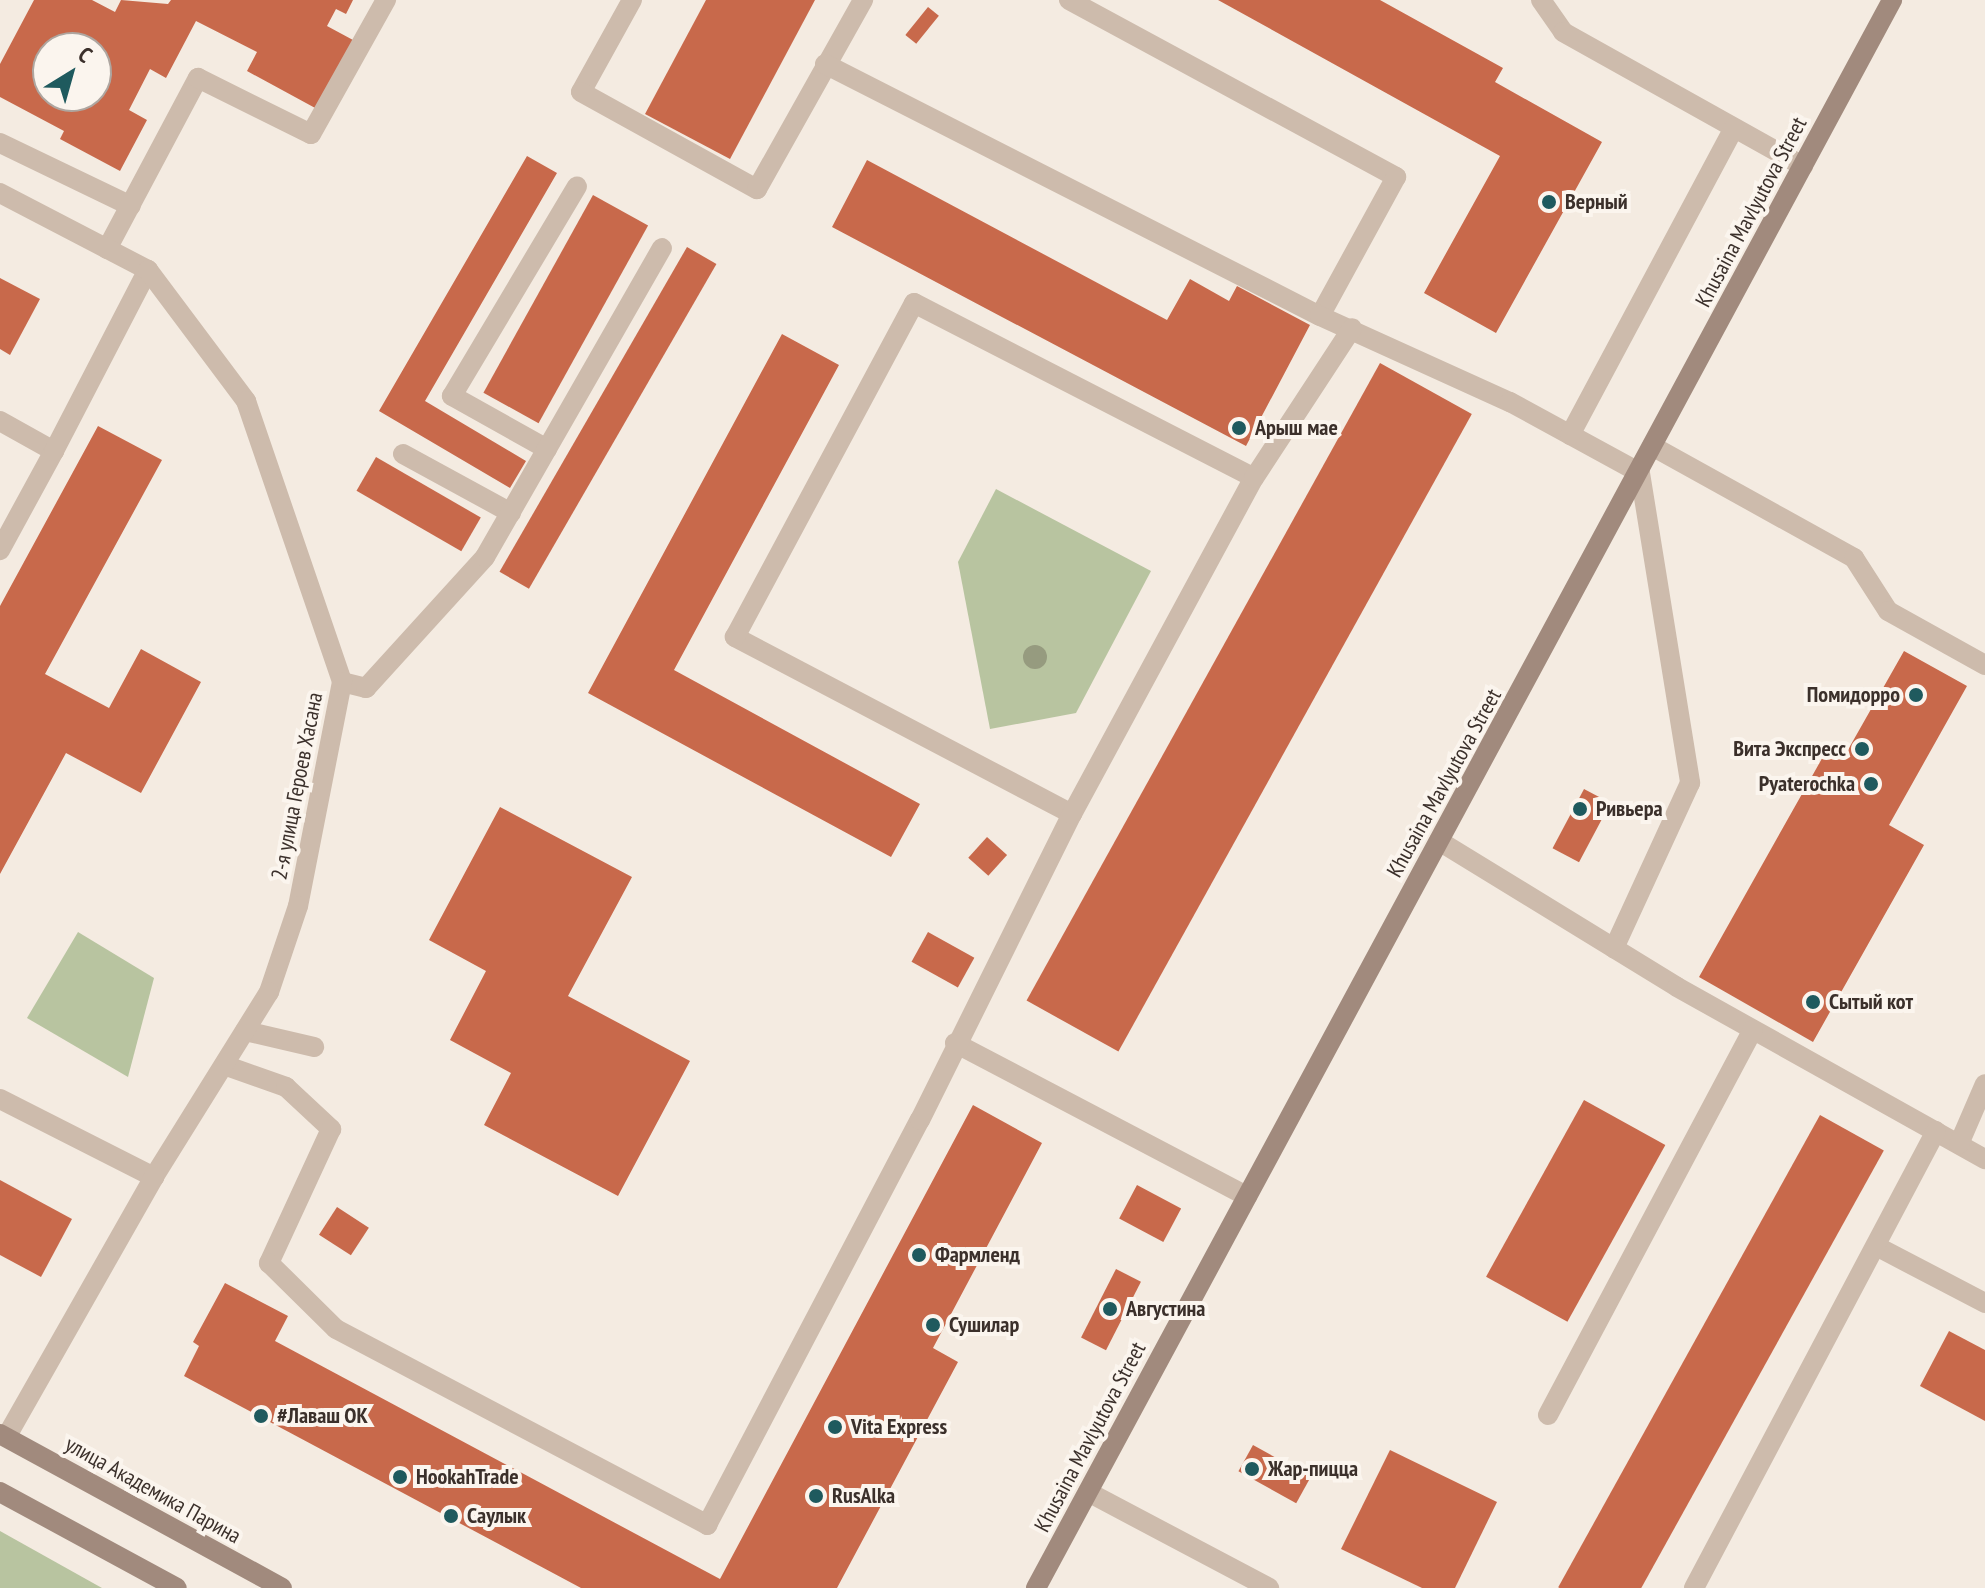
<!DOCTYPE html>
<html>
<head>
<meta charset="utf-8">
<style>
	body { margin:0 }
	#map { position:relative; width:1985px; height:1588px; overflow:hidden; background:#f4ebe1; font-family:"PT Sans Narrow",sans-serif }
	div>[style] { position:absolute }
	.green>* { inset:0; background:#b8c4a0 }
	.building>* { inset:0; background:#c8694b; transform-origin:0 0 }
	.lane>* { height:20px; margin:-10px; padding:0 10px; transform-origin:10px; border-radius:10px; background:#cdbbac }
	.street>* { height:20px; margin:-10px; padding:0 10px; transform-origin:10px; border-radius:10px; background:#cdbbac }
	.secondary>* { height:20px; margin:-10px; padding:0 10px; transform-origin:10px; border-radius:10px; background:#a18a7d }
	.trees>* { width:24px; height:24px; margin:-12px; border-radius:50%; background:#969b7f }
	.dots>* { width:22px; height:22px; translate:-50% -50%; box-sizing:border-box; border:4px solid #fbf5ee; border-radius:50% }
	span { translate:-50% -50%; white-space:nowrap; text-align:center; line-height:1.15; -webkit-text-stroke:8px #fbf5ee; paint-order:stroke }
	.poi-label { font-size:22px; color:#3b302b; font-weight:700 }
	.left { translate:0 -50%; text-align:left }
	.right { translate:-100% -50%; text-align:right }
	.street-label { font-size:22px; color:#3b302b }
	.north { position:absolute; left:32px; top:32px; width:80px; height:80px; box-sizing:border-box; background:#fbf5ee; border:2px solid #aea6a0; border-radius:50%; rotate:37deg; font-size:22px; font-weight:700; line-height:32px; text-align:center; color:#3b302b }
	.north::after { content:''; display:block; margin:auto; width:28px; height:36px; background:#1f5a5e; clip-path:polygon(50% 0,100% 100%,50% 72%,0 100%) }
</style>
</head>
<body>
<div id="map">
	<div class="green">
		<div style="clip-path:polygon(996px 489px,1151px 571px,1076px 713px,990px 729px,958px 562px)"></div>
		<div style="clip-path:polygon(78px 932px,154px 978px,128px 1077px,27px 1018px)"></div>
		<div style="clip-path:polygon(0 1531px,102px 1588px,0 1588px)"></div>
	</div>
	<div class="building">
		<div style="clip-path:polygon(evenodd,34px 0,92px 0,115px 12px,121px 0,168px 4px,171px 0,353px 0,346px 14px,336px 9px,327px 26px,353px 40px,317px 109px,247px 71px,257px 52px,196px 21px,166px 78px,150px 69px,129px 110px,147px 120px,120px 171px,60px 139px,64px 131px,0 97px,0 64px,34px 0,48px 48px,96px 48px,96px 96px,48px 96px,48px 48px)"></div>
		<div style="clip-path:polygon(706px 0,815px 0,730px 159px,645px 114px)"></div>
		<div style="clip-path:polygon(1218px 0,1380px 0,1503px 68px,1495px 82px,1602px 142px,1496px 333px,1424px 293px,1500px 156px)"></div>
		<div style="left:928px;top:7px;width:14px;height:36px;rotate:39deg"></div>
		<div style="clip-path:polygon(527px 156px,557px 173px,425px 401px,526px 461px,510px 488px,379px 411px)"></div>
		<div style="clip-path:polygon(867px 160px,1167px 320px,1190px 279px,1229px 301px,1237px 286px,1310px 325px,1246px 446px,832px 227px)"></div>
		<div style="left:593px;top:195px;width:63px;height:226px;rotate:29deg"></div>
		<div style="left:687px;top:247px;width:34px;height:375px;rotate:30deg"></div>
		<div style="clip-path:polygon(0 278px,40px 299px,10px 355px,0 349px)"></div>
		<div style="clip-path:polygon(782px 334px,839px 365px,674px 670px,920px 804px,891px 857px,588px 693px)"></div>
		<div style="left:1380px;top:363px;width:105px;height:729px;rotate:29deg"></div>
		<div style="clip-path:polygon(98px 426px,162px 460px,45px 674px,109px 708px,141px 649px,201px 682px,141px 793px,66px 753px,0 874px,0 606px)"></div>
		<div style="left:376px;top:457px;width:121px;height:39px;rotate:30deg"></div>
		<div style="clip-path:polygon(1904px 651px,1967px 686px,1889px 825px,1924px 845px,1813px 1042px,1699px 977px,1829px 746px,1845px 755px)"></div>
		<div style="left:1584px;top:789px;width:30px;height:67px;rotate:28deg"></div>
		<div style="clip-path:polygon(500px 807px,632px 877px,568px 996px,690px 1061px,618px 1196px,484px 1125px,511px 1073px,450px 1040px,486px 971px,429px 940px)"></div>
		<div style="left:987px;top:837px;width:27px;height:28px;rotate:42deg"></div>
		<div style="left:928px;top:932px;width:53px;height:34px;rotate:29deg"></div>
		<div style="left:1584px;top:1100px;width:93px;height:202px;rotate:29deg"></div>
		<div style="clip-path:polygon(973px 1105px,1042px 1143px,933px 1348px,958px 1362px,837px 1588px,581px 1588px,184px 1376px,199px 1346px,193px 1342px,225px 1283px,288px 1316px,275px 1341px,720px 1579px)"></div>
		<div style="left:1820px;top:1115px;width:73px;height:540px;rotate:29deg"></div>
		<div style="clip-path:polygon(0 1180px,72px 1219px,41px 1277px,0 1255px)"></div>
		<div style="left:1137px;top:1185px;width:50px;height:38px;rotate:28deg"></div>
		<div style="left:337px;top:1207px;width:38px;height:33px;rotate:33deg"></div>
		<div style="left:1116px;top:1269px;width:28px;height:77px;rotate:27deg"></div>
		<div style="clip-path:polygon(1949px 1331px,1985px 1350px,1985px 1421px,1920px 1386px)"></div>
		<div style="left:1253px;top:1445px;width:66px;height:30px;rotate:29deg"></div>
		<div style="clip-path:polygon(1390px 1450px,1497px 1502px,1455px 1588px,1422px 1588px,1341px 1549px)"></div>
	</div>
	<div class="lane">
		<div style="left:632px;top:0;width:105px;rotate:119deg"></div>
		<div style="left:581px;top:92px;width:201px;rotate:28.9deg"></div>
		<div style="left:757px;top:189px;width:217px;rotate:-60.7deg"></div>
		<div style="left:1069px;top:0;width:372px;rotate:28.4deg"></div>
		<div style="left:1396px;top:177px;width:158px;rotate:118.7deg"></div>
		<div style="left:1541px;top:0;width:39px;rotate:55deg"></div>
		<div style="left:1563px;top:32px;width:275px;rotate:29.2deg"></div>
		<div style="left:825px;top:64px;width:555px;rotate:26.98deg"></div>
		<div style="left:1320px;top:316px;width:209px;rotate:24.4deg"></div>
		<div style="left:1510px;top:402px;width:148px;rotate:28.6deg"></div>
		<div style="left:1640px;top:473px;width:314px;rotate:80.8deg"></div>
		<div style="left:1690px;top:783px;width:182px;rotate:114.7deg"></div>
		<div style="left:0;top:143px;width:145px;rotate:25.7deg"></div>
		<div style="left:107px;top:249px;width:194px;rotate:-62deg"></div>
		<div style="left:198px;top:78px;width:126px;rotate:26.4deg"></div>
		<div style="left:311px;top:134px;width:154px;rotate:-60.8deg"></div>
		<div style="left:0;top:421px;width:62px;rotate:29.1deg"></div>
		<div style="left:54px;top:451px;width:113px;rotate:118.6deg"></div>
		<div style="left:1570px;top:435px;width:348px;rotate:-61.9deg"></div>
		<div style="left:1652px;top:446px;width:231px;rotate:29deg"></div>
		<div style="left:1854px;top:558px;width:63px;rotate:57.3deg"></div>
		<div style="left:1888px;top:611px;width:111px;rotate:29.1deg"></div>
		<div style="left:547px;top:449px;width:109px;rotate:-150.8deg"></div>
		<div style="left:452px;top:396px;width:244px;rotate:-59.2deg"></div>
		<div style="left:54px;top:451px;width:204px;rotate:-62.6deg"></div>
		<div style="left:403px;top:454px;width:123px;rotate:28.6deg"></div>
		<div style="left:342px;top:682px;width:25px;rotate:14deg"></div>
		<div style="left:366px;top:688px;width:177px;rotate:-47.7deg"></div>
		<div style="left:485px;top:557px;width:356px;rotate:-60.2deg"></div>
		<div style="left:1072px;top:814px;width:381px;rotate:-152.3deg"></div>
		<div style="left:735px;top:637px;width:379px;rotate:-61.8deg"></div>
		<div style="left:914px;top:303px;width:382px;rotate:27.2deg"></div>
		<div style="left:1439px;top:841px;width:279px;rotate:31.5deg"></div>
		<div style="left:1677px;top:987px;width:353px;rotate:29.2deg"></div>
		<div style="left:245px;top:1031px;width:71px;rotate:13.1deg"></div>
		<div style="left:955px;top:1043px;width:330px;rotate:27.7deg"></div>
		<div style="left:224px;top:1065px;width:66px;rotate:19.5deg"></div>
		<div style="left:286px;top:1087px;width:62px;rotate:43deg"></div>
		<div style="left:331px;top:1129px;width:148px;rotate:114.8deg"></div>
		<div style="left:269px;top:1263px;width:94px;rotate:44.6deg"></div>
		<div style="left:336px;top:1329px;width:420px;rotate:27.8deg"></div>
		<div style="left:707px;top:1525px;width:458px;rotate:-62.3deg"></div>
		<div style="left:920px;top:1120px;width:342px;rotate:-63.6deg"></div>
		<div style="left:1072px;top:814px;width:382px;rotate:-61.6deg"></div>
		<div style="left:1254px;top:478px;width:179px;rotate:-56.8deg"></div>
		<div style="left:0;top:1099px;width:173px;rotate:26.9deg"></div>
		<div style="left:1959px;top:1144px;width:65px;rotate:-66.6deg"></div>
		<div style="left:1876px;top:1246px;width:123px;rotate:27.6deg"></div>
		<div style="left:1548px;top:1415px;width:436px;rotate:-62deg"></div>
		<div style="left:1088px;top:1492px;width:205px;rotate:27.9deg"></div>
		<div style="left:1694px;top:1588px;width:517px;rotate:-62.1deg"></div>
	</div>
	<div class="street">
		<div style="left:0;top:193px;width:167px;rotate:27.5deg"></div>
		<div style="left:148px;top:270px;width:164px;rotate:53.2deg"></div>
		<div style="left:246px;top:401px;width:297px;rotate:71.1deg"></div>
		<div style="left:342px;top:682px;width:228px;rotate:101.1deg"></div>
		<div style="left:298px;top:906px;width:91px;rotate:108.6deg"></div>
		<div style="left:269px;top:992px;width:218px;rotate:121.9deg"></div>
		<div style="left:154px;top:1177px;width:299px;rotate:119.6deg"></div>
	</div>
	<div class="secondary">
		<div style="left:0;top:1434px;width:321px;rotate:28.6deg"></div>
		<div style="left:0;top:1492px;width:201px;rotate:28.5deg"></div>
		<div style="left:1036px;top:1588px;width:1804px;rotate:-61.67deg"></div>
	</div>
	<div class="trees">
		<div style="left:1035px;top:657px"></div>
	</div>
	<div class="dots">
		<div style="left:1549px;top:202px;background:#1f5a5e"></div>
		<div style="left:1239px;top:428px;background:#1f5a5e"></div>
		<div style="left:1916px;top:695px;background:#1f5a5e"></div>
		<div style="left:1862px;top:749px;background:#1f5a5e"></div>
		<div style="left:1871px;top:784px;background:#1f5a5e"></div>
		<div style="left:1580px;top:809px;background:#1f5a5e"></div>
		<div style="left:1813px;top:1002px;background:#1f5a5e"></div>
		<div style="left:919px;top:1255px;background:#1f5a5e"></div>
		<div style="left:1110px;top:1309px;background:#1f5a5e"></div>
		<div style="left:933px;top:1325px;background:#1f5a5e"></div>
		<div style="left:261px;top:1416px;background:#1f5a5e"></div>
		<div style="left:835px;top:1427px;background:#1f5a5e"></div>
		<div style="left:1252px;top:1469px;background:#1f5a5e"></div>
		<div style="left:400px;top:1477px;background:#1f5a5e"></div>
		<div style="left:816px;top:1496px;background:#1f5a5e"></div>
		<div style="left:451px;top:1516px;background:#1f5a5e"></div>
	</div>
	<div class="poi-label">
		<span class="left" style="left:1565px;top:202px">Верный</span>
		<span class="left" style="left:1255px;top:428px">Арыш мае</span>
		<span class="right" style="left:1900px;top:695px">Помидорро</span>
		<span class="right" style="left:1846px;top:749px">Вита Экспресс</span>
		<span class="right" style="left:1855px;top:784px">Pyaterochka</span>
		<span class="left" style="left:1596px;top:809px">Ривьера</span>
		<span class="left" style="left:1829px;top:1002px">Сытый кот</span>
		<span class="left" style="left:935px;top:1255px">Фармленд</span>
		<span class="left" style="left:1126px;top:1309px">Августина</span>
		<span class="left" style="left:949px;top:1325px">Сушилар</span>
		<span class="left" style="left:277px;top:1416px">#Лаваш ОК</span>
		<span class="left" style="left:851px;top:1427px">Vita Express</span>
		<span class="left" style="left:1268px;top:1469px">Жар-пицца</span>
		<span class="left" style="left:416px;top:1477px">HookahTrade</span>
		<span class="left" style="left:832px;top:1496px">RusAlka</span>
		<span class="left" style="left:467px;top:1516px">Саулык</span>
	</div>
	<div class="street-label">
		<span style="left:1751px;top:212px;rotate:-62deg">Khusaina Mavlyutova Street</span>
		<span style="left:1444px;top:783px;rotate:-61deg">Khusaina Mavlyutova Street</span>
		<span style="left:297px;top:786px;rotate:-79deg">2-я улица Героев Хасана</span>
		<span style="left:1090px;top:1437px;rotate:-62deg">Khusaina Mavlyutova Street</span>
		<span style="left:153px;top:1490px;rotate:29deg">улица Академика Парина</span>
	</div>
	<div class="north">С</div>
</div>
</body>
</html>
